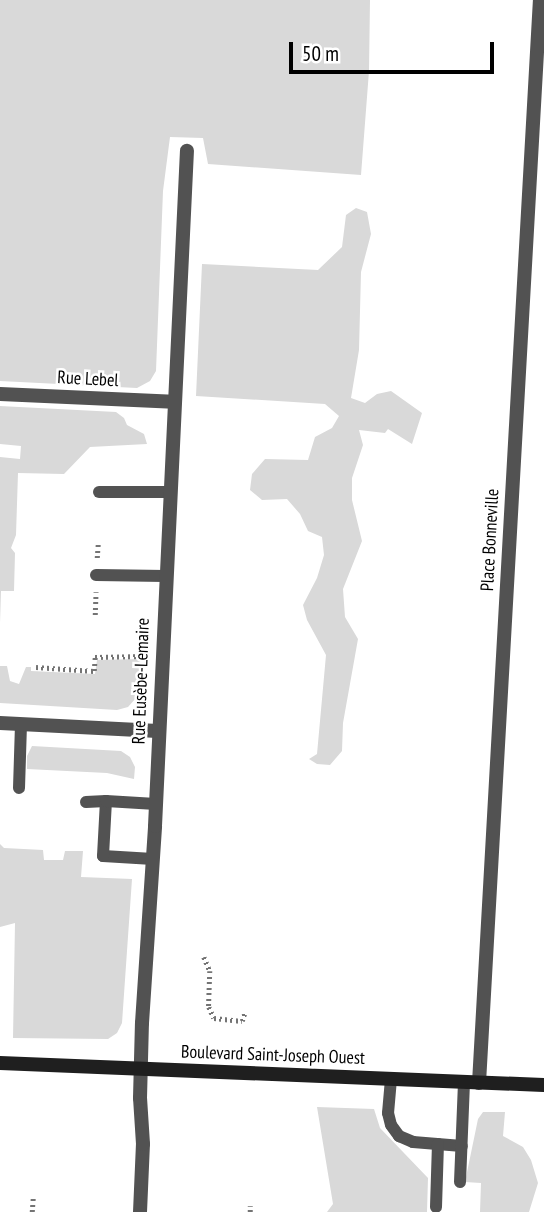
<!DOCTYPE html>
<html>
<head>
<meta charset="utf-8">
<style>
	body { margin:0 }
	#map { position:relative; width:544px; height:1212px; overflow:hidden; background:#fff; font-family:"PT Sans Narrow",sans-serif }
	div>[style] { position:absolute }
	.green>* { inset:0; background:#d9d9d9 }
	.path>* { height:4.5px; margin-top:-2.25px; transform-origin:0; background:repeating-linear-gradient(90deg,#747474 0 2px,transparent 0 5.5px) }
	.lane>* { height:12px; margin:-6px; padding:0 6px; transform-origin:6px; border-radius:6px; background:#525252 }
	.street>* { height:14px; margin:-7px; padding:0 7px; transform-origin:7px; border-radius:7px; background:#525252 }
	.secondary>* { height:14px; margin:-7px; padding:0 7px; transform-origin:7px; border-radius:7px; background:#1f1f1f }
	span { translate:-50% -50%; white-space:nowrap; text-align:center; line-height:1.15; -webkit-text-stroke:5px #fff; paint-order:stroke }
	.street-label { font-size:18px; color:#000 }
	.scale { position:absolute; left:289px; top:42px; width:205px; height:32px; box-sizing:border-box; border:4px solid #000; border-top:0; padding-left:9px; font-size:21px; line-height:24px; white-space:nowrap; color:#000; -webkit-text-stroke:5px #fff; paint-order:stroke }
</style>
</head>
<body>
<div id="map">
	<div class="green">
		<div style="clip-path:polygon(0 0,370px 0,369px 71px,361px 175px,208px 164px,203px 138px,170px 137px,163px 191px,156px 371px,150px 381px,137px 388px,0 381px)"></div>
		<div style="clip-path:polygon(356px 208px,367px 212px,371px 234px,361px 272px,359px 350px,351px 398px,365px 403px,377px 394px,391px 391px,422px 413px,412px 444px,388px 429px,385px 433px,359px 430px,363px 445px,352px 478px,352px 500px,362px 541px,343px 589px,345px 617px,358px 639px,343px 723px,342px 751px,330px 765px,317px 764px,309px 759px,317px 754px,326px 655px,307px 620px,303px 605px,317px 578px,324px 555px,322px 537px,308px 531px,300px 514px,287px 499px,262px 500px,250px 490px,252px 474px,265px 459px,308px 460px,315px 437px,332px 428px,339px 416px,325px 404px,196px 396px,202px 264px,318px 270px,342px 247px,346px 215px)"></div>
		<div style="clip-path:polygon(0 406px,116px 412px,124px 418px,127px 425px,144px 434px,147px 444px,90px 447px,64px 474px,18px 473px,16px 535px,11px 548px,15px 553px,14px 591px,1px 591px,0 623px,0 457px,20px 459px,21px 446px,0 444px)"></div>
		<div style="clip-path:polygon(141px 659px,139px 685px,136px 698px,128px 707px,117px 710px,0 703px,0 666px,7px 666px,10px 681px,19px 684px,26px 667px,31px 667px,31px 671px,95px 674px,97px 660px)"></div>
		<div style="clip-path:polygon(32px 746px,121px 751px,130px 757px,135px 767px,134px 779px,107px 773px,27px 769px,27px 756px)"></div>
		<div style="clip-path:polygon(0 844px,4px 848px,43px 850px,44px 860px,63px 860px,65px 851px,83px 851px,81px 877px,132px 879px,122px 1023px,117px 1033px,108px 1039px,13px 1038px,15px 923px,0 927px)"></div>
		<div style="clip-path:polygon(317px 1107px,374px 1109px,380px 1128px,428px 1178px,427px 1212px,327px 1212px,333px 1204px)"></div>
		<div style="clip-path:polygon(483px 1112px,505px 1112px,503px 1136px,523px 1147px,531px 1160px,538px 1183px,529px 1212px,480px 1212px,481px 1183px,465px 1182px,478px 1119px)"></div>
	</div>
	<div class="path">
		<div style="left:97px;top:558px;width:15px;rotate:-86deg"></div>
		<div style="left:95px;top:615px;width:23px;rotate:-88deg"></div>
		<div style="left:36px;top:667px;width:58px;rotate:3.9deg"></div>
		<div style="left:94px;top:671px;width:14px;rotate:-86deg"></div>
		<div style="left:95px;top:657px;width:50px;rotate:-1.1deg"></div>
		<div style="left:204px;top:957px;width:15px;rotate:67deg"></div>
		<div style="left:210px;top:971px;width:36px;rotate:92deg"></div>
		<div style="left:209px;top:1007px;width:12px;rotate:66deg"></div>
		<div style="left:214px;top:1018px;width:28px;rotate:6deg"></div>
		<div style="left:242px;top:1021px;width:9px;rotate:-72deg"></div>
		<div style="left:32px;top:1212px;width:16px;rotate:-86deg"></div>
		<div style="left:250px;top:1212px;width:6px;rotate:-90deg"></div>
	</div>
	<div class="lane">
		<div style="left:99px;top:492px;width:70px"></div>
		<div style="left:96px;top:575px;width:69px;rotate:0.8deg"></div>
		<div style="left:19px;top:788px;width:64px;rotate:-88.2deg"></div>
		<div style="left:86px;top:802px;width:20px;rotate:-3deg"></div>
		<div style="left:153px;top:859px;width:50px;rotate:-176.6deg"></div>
		<div style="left:103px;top:856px;width:55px;rotate:-86.9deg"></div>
		<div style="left:106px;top:801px;width:50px;rotate:3.4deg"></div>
		<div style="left:391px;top:1079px;width:34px;rotate:95deg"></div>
		<div style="left:388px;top:1113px;width:12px;rotate:76deg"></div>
		<div style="left:391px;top:1125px;width:14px;rotate:54deg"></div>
		<div style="left:399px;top:1136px;width:15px;rotate:23deg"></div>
		<div style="left:413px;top:1142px;width:49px;rotate:4.7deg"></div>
		<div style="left:460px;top:1182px;width:100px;rotate:-87.7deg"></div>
		<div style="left:436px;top:1207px;width:63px;rotate:-88.2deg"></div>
	</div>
	<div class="street">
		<div style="left:0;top:394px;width:173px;rotate:2.6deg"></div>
		<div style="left:0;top:723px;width:158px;rotate:2.9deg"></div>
		<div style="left:479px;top:1083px;width:1085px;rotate:-86.78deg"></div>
		<div style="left:140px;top:1212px;width:68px;rotate:-87.5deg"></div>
		<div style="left:143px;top:1144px;width:46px;rotate:-93.7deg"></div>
		<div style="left:140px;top:1098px;width:75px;rotate:-88.5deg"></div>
		<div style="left:142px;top:1023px;width:197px;rotate:-86.2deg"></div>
		<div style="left:155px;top:826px;width:676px;rotate:-87.29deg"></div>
	</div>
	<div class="secondary">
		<div style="left:0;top:1063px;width:544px;rotate:2.32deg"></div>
	</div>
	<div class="street-label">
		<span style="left:88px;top:379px;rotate:3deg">Rue Lebel</span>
		<span style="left:490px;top:540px;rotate:-87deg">Place Bonneville</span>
		<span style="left:141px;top:681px;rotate:-88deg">Rue Eusèbe-Lemaire</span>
		<span style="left:273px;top:1055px;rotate:2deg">Boulevard Saint-Joseph Ouest</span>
	</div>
	<div class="scale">50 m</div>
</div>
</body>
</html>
